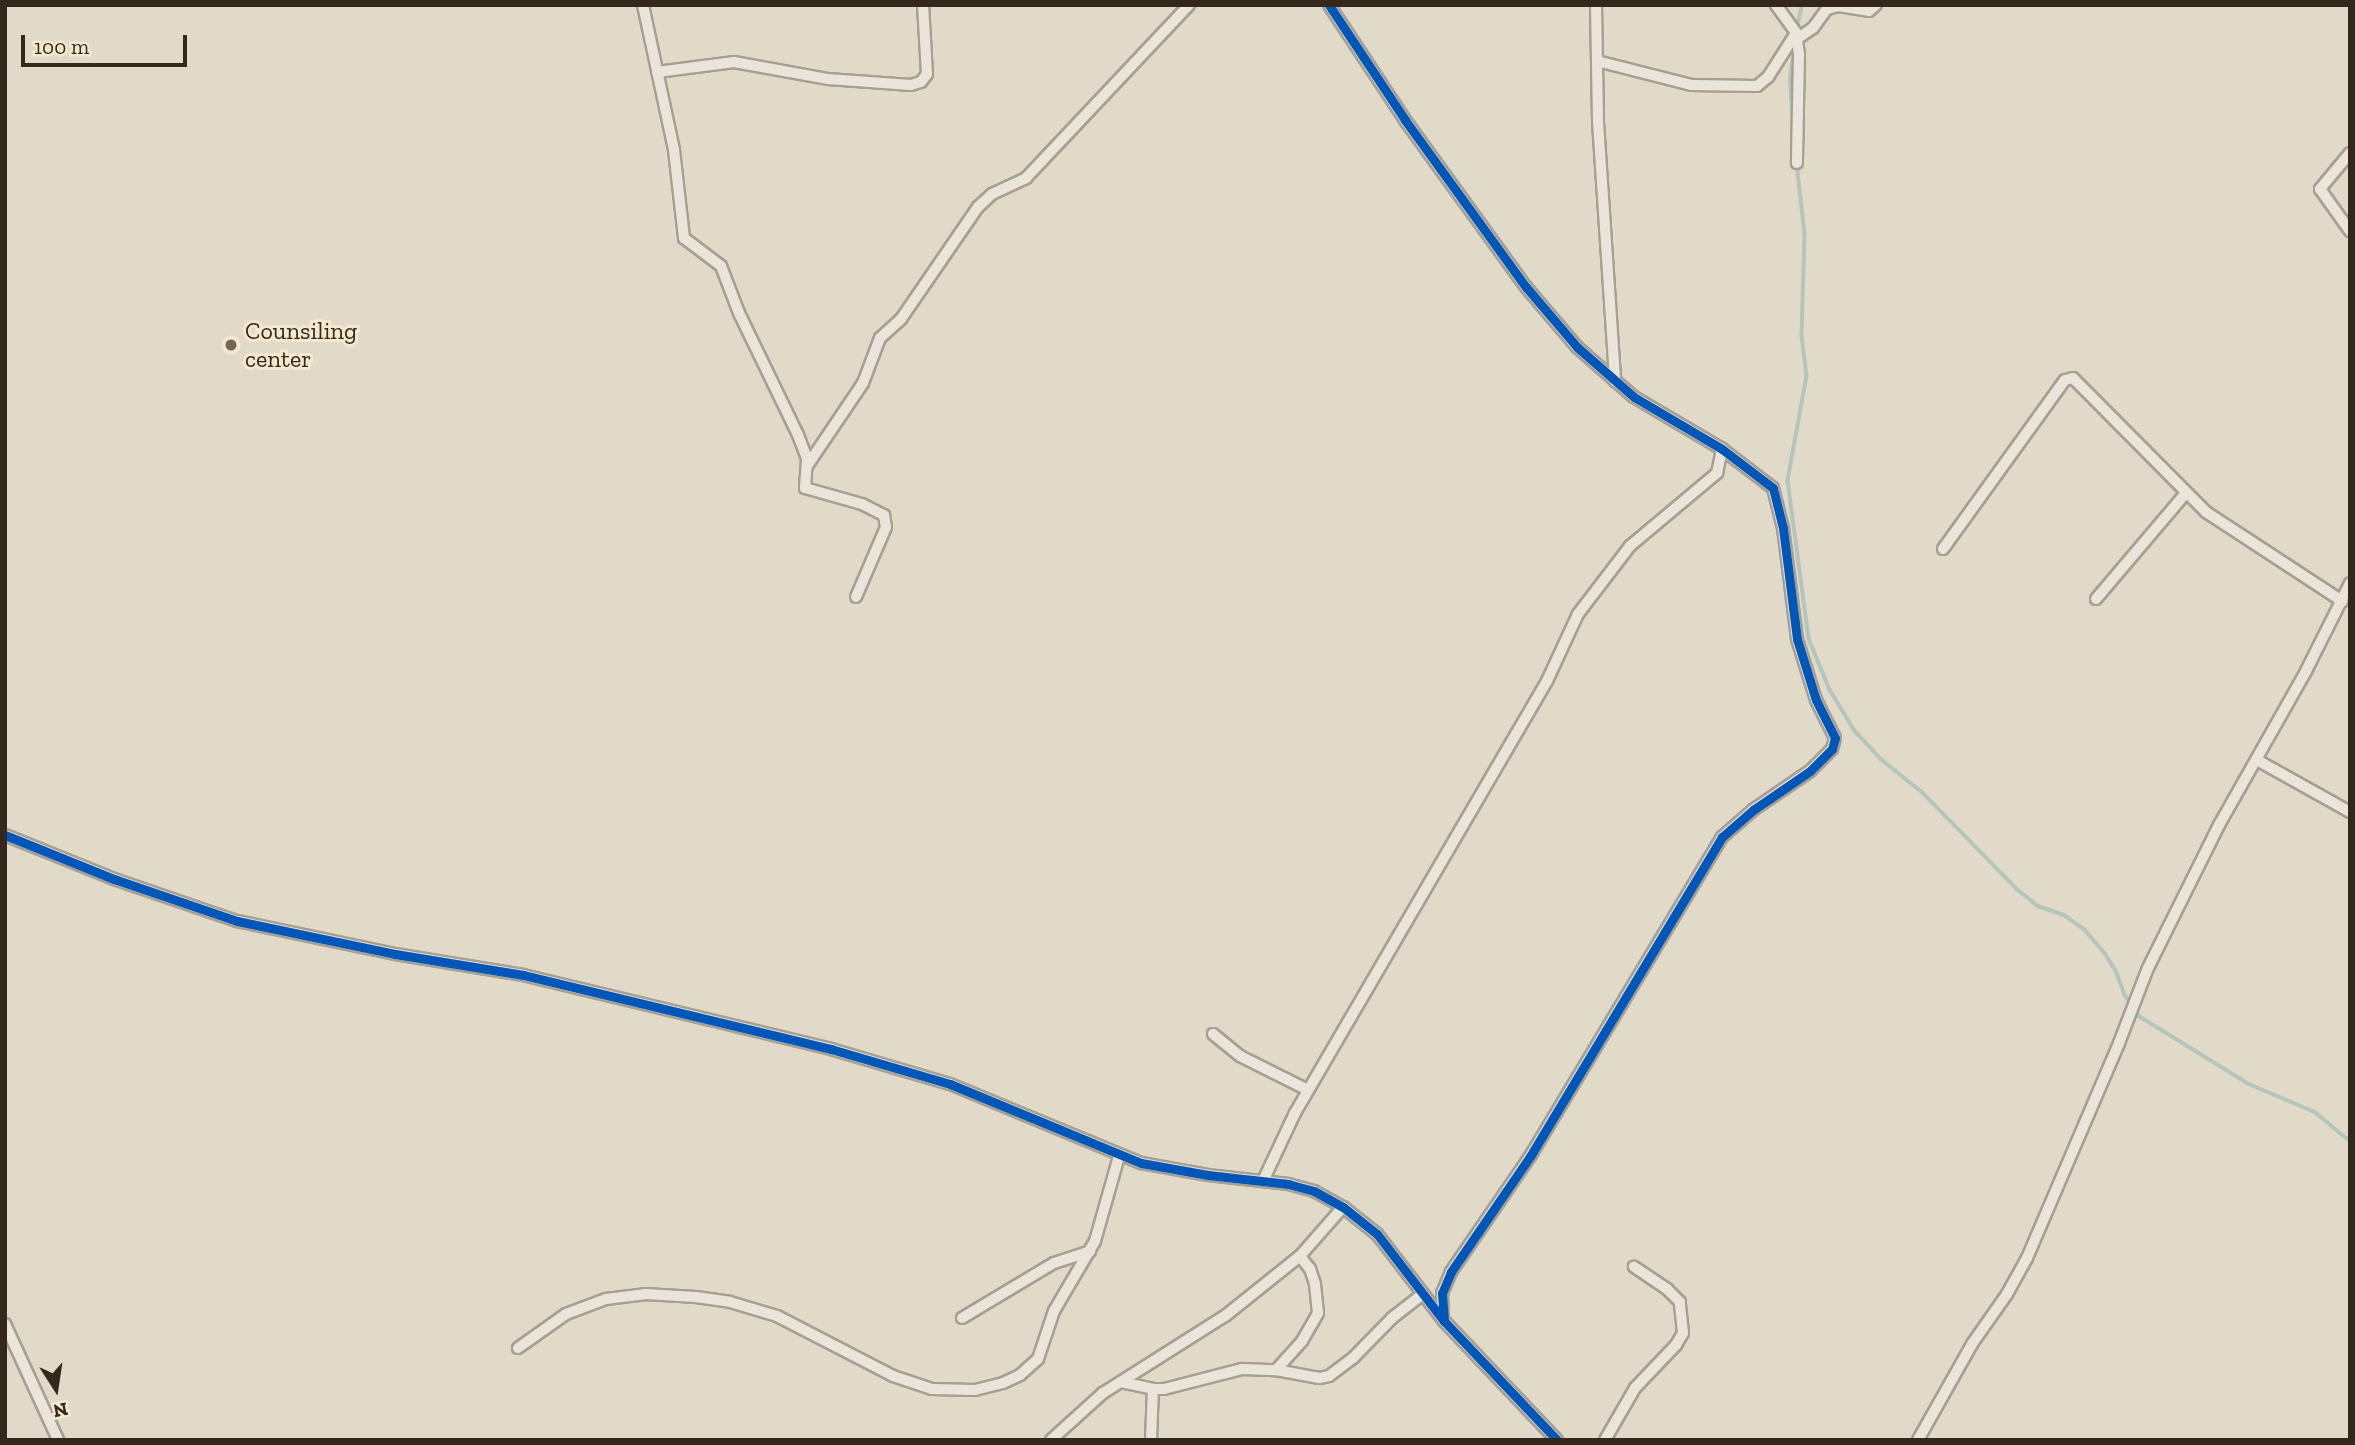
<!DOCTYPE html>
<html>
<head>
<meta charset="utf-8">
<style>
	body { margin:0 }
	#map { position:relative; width:2355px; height:1445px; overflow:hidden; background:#e2dac8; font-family:"Zilla Slab",serif }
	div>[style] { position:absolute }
	.stream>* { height:3.5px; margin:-1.75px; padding:0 1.75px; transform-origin:1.75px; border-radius:1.75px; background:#b4c6bb }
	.roads { filter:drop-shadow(2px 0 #a69f92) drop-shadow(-2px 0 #a69f92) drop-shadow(0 2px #a69f92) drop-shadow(0 -2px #a69f92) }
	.minor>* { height:10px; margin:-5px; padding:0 5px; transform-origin:5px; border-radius:5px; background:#eae5db }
	.cycleway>* { height:9px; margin:-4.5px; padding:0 4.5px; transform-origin:4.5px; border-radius:4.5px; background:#0057b8 }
	.dots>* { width:19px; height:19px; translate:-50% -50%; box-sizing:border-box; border:4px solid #f4e8cd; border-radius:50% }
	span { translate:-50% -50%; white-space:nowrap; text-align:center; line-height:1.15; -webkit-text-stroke:6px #f4e8cd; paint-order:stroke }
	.poi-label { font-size:24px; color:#34271c }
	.left { translate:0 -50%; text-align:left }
	.frame { position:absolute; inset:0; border:7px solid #34271c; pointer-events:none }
	.north { position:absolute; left:21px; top:1354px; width:70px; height:70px; -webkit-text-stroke:5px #f4e8cd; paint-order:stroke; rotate:168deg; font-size:19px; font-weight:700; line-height:28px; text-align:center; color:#34271c }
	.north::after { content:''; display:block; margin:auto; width:24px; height:32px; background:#34271c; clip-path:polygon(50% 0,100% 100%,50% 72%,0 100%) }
	.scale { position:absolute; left:21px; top:35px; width:166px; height:32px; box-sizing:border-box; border:4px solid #34271c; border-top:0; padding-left:9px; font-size:21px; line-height:24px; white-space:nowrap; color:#34271c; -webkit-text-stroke:5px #f4e8cd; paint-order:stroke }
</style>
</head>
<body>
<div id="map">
	<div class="stream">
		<div style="left:1797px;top:27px;width:23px;rotate:-77deg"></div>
		<div style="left:1793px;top:128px;width:48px;rotate:-93.6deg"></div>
		<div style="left:1790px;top:80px;width:31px;rotate:-83deg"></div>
		<div style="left:1797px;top:164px;width:70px;rotate:83.5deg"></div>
		<div style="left:1805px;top:234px;width:102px;rotate:91.7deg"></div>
		<div style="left:1802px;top:336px;width:40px;rotate:82.9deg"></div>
		<div style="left:1807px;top:376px;width:107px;rotate:100.3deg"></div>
		<div style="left:1788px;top:481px;width:159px;rotate:82.4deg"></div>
		<div style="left:1809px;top:639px;width:55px;rotate:67.6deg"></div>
		<div style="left:1830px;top:690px;width:48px;rotate:58.6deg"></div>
		<div style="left:1855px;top:731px;width:38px;rotate:47deg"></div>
		<div style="left:1881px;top:759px;width:53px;rotate:38.8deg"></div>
		<div style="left:1922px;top:792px;width:136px;rotate:45.6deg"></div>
		<div style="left:2017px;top:889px;width:27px;rotate:39deg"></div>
		<div style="left:2038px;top:906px;width:28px;rotate:19deg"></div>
		<div style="left:2064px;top:915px;width:24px;rotate:35deg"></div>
		<div style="left:2084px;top:929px;width:32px;rotate:49deg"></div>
		<div style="left:2105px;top:953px;width:23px;rotate:59deg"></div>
		<div style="left:2117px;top:973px;width:23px;rotate:70deg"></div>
		<div style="left:2125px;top:995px;width:25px;rotate:56deg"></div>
		<div style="left:2139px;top:1016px;width:129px;rotate:31.7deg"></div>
		<div style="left:2249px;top:1084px;width:72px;rotate:23deg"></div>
		<div style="left:2315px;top:1112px;width:45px;rotate:39.6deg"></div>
	</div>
	<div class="roads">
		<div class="minor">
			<div style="left:643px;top:5px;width:148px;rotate:77.9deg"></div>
			<div style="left:674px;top:150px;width:89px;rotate:83.5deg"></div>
			<div style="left:684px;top:238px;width:46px;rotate:37.1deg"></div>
			<div style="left:721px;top:266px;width:50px;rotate:69deg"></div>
			<div style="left:739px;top:313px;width:136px;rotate:64.2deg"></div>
			<div style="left:798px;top:435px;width:26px;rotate:69deg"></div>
			<div style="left:807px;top:459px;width:29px;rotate:94deg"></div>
			<div style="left:805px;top:488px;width:59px;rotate:15.7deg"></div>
			<div style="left:862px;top:504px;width:25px;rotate:27deg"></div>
			<div style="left:884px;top:515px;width:12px;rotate:81deg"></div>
			<div style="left:886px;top:527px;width:76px;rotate:113.2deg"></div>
			<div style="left:1329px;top:5px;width:138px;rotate:56.5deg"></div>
			<div style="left:1405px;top:120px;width:206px;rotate:54.1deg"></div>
			<div style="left:1526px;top:287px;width:79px;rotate:49.6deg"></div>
			<div style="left:1577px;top:347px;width:76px;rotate:41.3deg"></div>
			<div style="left:1634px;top:397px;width:102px;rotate:30.6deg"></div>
			<div style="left:1722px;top:449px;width:64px;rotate:37.4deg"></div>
			<div style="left:1773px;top:488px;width:41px;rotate:76deg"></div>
			<div style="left:1783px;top:528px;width:112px;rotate:82.8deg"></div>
			<div style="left:1797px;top:639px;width:64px;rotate:72.7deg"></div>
			<div style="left:1816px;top:700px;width:42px;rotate:63.4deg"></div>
			<div style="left:1835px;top:738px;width:11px;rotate:105deg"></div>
			<div style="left:1832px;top:749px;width:31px;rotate:135deg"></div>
			<div style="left:1810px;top:771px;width:69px;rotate:145.6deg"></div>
			<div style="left:1753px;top:810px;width:41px;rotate:138.9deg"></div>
			<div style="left:1722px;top:837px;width:371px;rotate:121deg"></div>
			<div style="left:1531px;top:1155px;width:142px;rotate:124.4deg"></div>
			<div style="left:1451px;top:1272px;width:23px;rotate:113deg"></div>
			<div style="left:1442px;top:1293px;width:25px;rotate:88deg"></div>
			<div style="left:1596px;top:5px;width:117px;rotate:89deg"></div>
			<div style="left:1598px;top:122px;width:260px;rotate:86.2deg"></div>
			<div style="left:1776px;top:5px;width:34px;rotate:54deg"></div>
			<div style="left:1796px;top:33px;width:21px;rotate:82deg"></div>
			<div style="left:1799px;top:54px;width:109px;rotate:91.1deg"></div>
			<div style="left:1797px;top:39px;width:19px;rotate:-35deg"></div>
			<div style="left:1813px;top:28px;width:24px;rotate:-54deg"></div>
			<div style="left:1827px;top:9px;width:11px;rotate:-15deg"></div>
			<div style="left:1838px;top:6px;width:31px;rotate:9deg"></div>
			<div style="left:1869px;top:11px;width:9px;rotate:-41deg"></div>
			<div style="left:1597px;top:61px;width:97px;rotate:14.3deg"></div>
			<div style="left:1691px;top:85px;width:66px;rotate:0.9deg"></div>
			<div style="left:1757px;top:86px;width:14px;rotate:-39deg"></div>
			<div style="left:1768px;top:77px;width:52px;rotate:-57.5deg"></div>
			<div style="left:657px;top:72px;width:78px;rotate:-7.4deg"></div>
			<div style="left:734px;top:62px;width:96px;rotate:10.3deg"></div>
			<div style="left:828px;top:79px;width:83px;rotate:4.1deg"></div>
			<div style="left:911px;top:85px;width:10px;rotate:-17deg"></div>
			<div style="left:921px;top:82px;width:10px;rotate:-53deg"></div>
			<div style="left:927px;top:74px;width:69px;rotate:-93.3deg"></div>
			<div style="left:2350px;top:153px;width:47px;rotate:129.8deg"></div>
			<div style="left:2320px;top:189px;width:52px;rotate:54.5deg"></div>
			<div style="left:807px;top:466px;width:100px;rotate:-56deg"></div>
			<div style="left:863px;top:383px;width:48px;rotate:-69.3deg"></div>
			<div style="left:880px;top:338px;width:28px;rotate:-42deg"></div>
			<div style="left:901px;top:319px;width:136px;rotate:-55.5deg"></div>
			<div style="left:978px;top:207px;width:19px;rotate:-43deg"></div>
			<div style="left:992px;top:194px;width:38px;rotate:-25deg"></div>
			<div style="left:1026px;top:178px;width:238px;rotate:-46.7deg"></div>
			<div style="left:1943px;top:549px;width:208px;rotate:-54.2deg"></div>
			<div style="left:2065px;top:380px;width:8px;rotate:-14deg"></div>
			<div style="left:2073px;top:378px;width:189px;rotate:45.2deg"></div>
			<div style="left:2206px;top:512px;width:163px;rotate:33.2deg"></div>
			<div style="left:2096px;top:599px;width:138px;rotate:-49.7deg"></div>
			<div style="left:2257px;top:760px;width:107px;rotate:29.2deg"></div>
			<div style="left:5px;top:835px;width:118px;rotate:22deg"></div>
			<div style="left:114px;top:879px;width:130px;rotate:18.9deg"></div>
			<div style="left:237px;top:921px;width:161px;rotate:11.8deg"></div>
			<div style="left:395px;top:954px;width:130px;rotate:9.3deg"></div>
			<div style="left:523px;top:975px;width:317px;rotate:13.5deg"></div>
			<div style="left:831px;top:1049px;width:124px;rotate:16.4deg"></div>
			<div style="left:950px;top:1084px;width:207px;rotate:22.5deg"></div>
			<div style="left:1141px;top:1163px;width:68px;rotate:10.2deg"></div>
			<div style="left:1208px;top:1175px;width:81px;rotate:6.4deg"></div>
			<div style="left:1288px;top:1184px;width:27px;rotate:15deg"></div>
			<div style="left:1314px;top:1191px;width:33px;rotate:29deg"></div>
			<div style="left:1343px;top:1207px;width:43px;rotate:38.5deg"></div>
			<div style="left:1377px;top:1234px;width:110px;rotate:52.4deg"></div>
			<div style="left:1444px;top:1321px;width:164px;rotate:46.5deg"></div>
			<div style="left:1213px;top:1034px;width:35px;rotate:39deg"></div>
			<div style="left:1240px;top:1056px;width:76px;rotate:26.6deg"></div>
			<div style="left:1263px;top:1181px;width:75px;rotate:-64.8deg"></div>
			<div style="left:1295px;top:1113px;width:500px;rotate:-59.74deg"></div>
			<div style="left:1547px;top:681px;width:74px;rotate:-65.2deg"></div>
			<div style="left:1578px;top:614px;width:86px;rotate:-52.6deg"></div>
			<div style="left:1630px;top:546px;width:114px;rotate:-40deg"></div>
			<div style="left:1717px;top:473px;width:25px;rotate:-78deg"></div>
			<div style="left:962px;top:1318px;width:107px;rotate:-30.9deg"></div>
			<div style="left:1054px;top:1263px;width:38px;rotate:-18deg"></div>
			<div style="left:5px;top:1324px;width:128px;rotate:65.4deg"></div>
			<div style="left:518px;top:1348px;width:59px;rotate:-35.3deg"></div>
			<div style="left:566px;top:1314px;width:43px;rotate:-20.6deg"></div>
			<div style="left:606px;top:1299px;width:39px;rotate:-7deg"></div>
			<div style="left:645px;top:1294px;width:51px;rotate:3.4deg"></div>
			<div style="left:696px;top:1297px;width:34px;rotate:8deg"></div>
			<div style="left:730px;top:1302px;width:49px;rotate:16.6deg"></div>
			<div style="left:777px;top:1316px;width:131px;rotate:27.3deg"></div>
			<div style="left:893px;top:1376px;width:41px;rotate:18.4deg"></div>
			<div style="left:932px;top:1389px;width:43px;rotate:1.3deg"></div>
			<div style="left:975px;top:1390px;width:29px;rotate:-14deg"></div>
			<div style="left:1003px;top:1383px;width:19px;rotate:-25deg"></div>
			<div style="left:1020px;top:1375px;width:24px;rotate:-42deg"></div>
			<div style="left:1038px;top:1359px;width:51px;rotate:-71.6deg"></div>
			<div style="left:1054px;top:1311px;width:81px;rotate:-59.6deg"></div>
			<div style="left:1095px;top:1241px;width:88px;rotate:-74.2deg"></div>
			<div style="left:1276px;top:1370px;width:39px;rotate:-48deg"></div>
			<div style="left:1302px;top:1341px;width:32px;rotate:-60deg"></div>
			<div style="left:1318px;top:1313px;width:29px;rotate:-96deg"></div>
			<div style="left:1315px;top:1284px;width:16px;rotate:-108deg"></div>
			<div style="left:1310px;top:1269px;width:16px;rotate:-128deg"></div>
			<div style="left:1121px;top:1382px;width:33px;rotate:12deg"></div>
			<div style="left:1153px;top:1389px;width:11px"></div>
			<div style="left:1164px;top:1389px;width:81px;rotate:-14.4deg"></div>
			<div style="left:1242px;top:1369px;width:34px;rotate:2deg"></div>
			<div style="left:1276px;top:1370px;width:44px;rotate:10.5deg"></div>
			<div style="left:1319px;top:1378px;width:10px;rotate:-11deg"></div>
			<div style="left:1329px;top:1376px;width:30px;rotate:-37deg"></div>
			<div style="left:1353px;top:1358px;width:56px;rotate:-45.7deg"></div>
			<div style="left:1392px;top:1318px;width:39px;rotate:-38deg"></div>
			<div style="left:1051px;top:1440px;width:70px;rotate:-42.1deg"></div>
			<div style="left:1103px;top:1393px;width:144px;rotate:-32.3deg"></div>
			<div style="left:1225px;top:1316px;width:96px;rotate:-38.7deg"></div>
			<div style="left:1300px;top:1256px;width:65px;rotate:-48.7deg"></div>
			<div style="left:1151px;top:1440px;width:51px;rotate:-87.8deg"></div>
			<div style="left:1605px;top:1440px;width:60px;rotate:-60deg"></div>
			<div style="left:1635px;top:1388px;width:59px;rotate:-46.4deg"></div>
			<div style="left:1676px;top:1345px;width:14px;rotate:-60deg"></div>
			<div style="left:1683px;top:1333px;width:31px;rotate:-96deg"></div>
			<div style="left:1680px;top:1302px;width:18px;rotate:-135deg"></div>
			<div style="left:1667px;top:1289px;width:40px;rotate:-146deg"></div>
			<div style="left:1918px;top:1440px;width:110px;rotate:-60.6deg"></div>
			<div style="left:1972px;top:1344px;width:61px;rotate:-55deg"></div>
			<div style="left:2007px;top:1294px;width:41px;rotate:-60.9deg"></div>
			<div style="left:2027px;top:1258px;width:234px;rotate:-66.8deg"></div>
			<div style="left:2119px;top:1043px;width:80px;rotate:-68.9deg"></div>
			<div style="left:2148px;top:968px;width:160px;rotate:-63.6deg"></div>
			<div style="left:2219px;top:825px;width:177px;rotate:-60.5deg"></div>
			<div style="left:2306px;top:671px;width:98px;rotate:-63.4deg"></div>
		</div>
	</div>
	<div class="cycleway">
		<div style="left:1329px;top:5px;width:138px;rotate:56.5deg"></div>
		<div style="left:1405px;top:120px;width:206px;rotate:54.1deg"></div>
		<div style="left:1526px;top:287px;width:79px;rotate:49.6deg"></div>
		<div style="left:1577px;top:347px;width:76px;rotate:41.3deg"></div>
		<div style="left:1634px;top:397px;width:102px;rotate:30.6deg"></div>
		<div style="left:1722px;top:449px;width:64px;rotate:37.4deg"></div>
		<div style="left:1773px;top:488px;width:41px;rotate:76deg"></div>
		<div style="left:1783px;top:528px;width:112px;rotate:82.8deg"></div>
		<div style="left:1797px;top:639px;width:64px;rotate:72.7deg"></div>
		<div style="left:1816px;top:700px;width:42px;rotate:63.4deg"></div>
		<div style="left:1835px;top:738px;width:11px;rotate:105deg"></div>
		<div style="left:1832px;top:749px;width:31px;rotate:135deg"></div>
		<div style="left:1810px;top:771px;width:69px;rotate:145.6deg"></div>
		<div style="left:1753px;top:810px;width:41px;rotate:138.9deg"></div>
		<div style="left:1722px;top:837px;width:371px;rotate:121deg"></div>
		<div style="left:1531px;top:1155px;width:142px;rotate:124.4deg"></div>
		<div style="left:1451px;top:1272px;width:23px;rotate:113deg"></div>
		<div style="left:1442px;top:1293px;width:28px;rotate:86deg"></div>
		<div style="left:5px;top:835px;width:118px;rotate:22deg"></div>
		<div style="left:114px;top:879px;width:130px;rotate:18.9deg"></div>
		<div style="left:237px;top:921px;width:161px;rotate:11.8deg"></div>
		<div style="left:395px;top:954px;width:130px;rotate:9.3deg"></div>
		<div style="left:523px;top:975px;width:317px;rotate:13.5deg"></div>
		<div style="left:831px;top:1049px;width:124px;rotate:16.4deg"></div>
		<div style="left:950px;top:1084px;width:207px;rotate:22.5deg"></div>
		<div style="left:1141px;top:1163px;width:68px;rotate:10.2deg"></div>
		<div style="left:1208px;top:1175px;width:81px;rotate:6.4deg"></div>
		<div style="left:1288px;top:1184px;width:27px;rotate:15deg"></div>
		<div style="left:1314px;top:1191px;width:33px;rotate:29deg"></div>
		<div style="left:1343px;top:1207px;width:43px;rotate:38.5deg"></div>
		<div style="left:1377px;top:1234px;width:110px;rotate:52.4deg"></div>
		<div style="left:1444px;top:1321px;width:164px;rotate:46.5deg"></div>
	</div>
	<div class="dots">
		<div style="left:231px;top:345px;background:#716658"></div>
	</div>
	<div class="poi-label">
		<span class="left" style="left:245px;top:345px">Counsiling<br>center</span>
	</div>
	<div class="frame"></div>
	<div class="north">N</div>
	<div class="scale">100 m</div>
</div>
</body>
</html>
